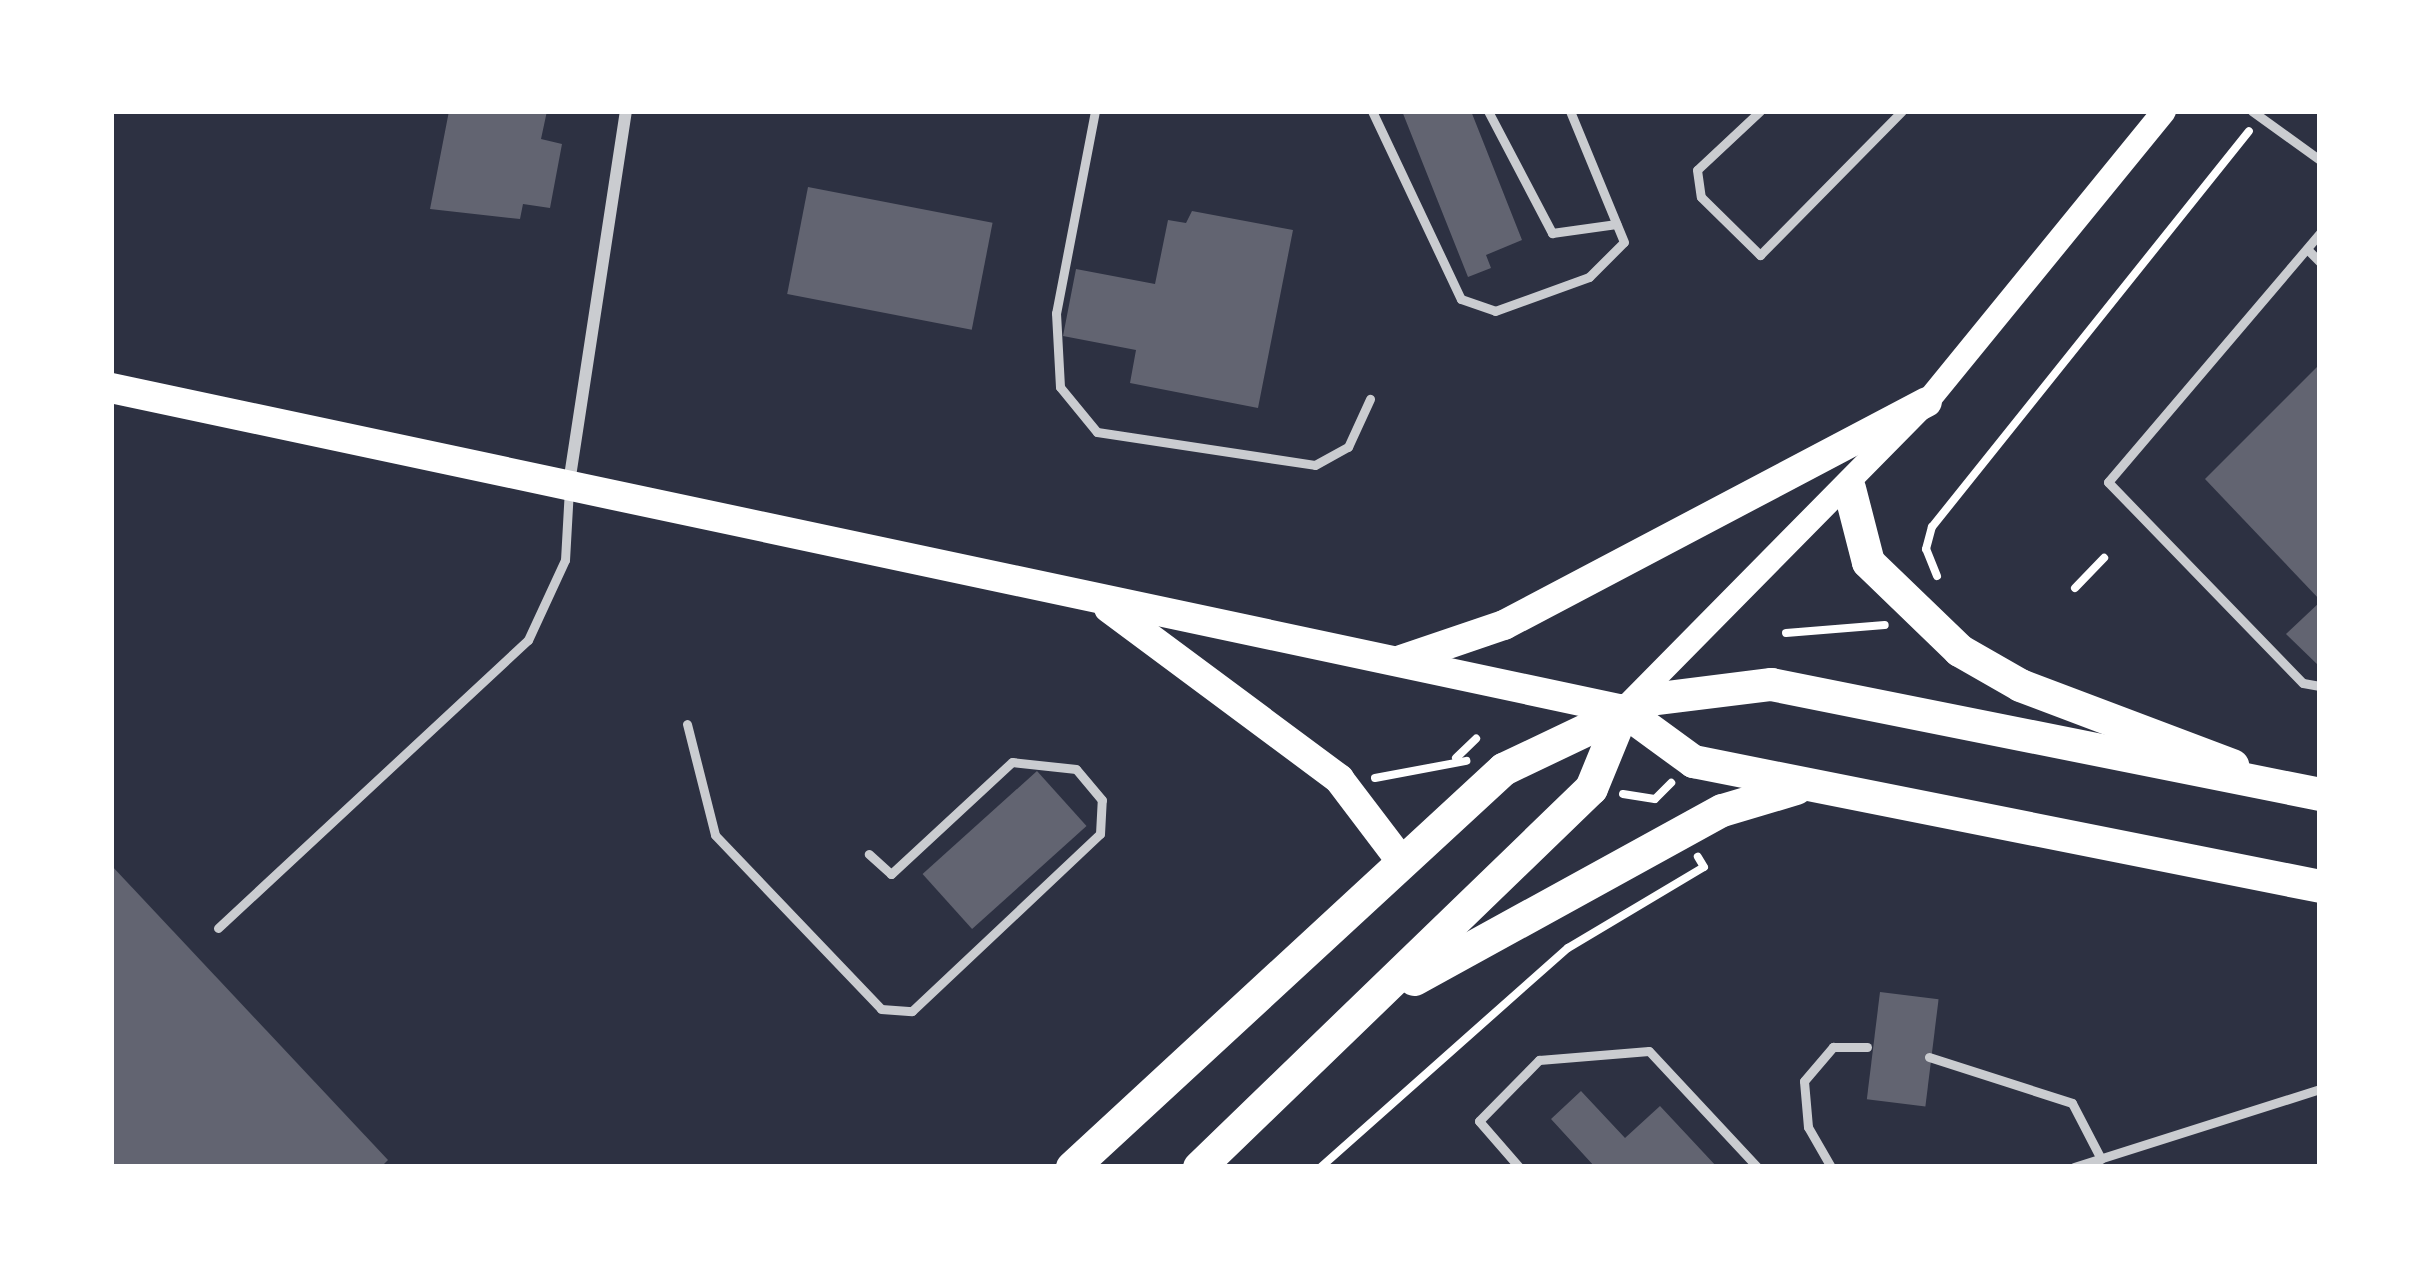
<!DOCTYPE html>
<html>
<head>
<meta charset="utf-8">
<style>
	body { margin:0 }
	#map { position:relative; width:2431px; height:1278px; overflow:hidden; background:#2d3142; font-family:"Golos Text",sans-serif }
	div>[style] { position:absolute }
	.building>* { inset:0; background:#626471; transform-origin:0 0 }
	.path>* { height:8px; margin:-4px; padding:0 4px; transform-origin:4px; border-radius:4px; background:#fff }
	.service>* { height:9px; margin:-4.5px; padding:0 4.5px; transform-origin:4.5px; border-radius:4.5px; background:#caccd0 }
	.minor>* { height:12px; margin:-6px; padding:0 6px; transform-origin:6px; border-radius:6px; background:#caccd0 }
	.secondary>* { height:24px; margin:-12px; padding:0 12px; transform-origin:12px; border-radius:12px; background:#fff }
	.primary>* { height:30px; margin:-15px; padding:0 15px; transform-origin:15px; border-radius:15px; background:#fff }
	.trunk>* { height:33px; margin:-16.5px; padding:0 16.5px; transform-origin:16.5px; border-radius:16.5px; background:#fff }
	span { translate:-50% -50%; white-space:nowrap; text-align:center; line-height:1.15; -webkit-text-stroke:9px #fff; paint-order:stroke }
	.frame { position:absolute; inset:0; border:114px solid #fff; pointer-events:none }
</style>
</head>
<body>
<div id="map">
	<div class="building">
		<div style="clip-path:polygon(449px 111px,547px 111px,541px 139px,562px 144px,550px 208px,523px 204px,520px 219px,430px 209px)"></div>
		<div style="clip-path:polygon(1402px 111px,1471px 111px,1522px 240px,1486px 255px,1491px 268px,1468px 277px)"></div>
		<div style="left:808px;top:187px;width:188px;height:109px;rotate:11deg"></div>
		<div style="clip-path:polygon(1192px 211px,1293px 230px,1258px 408px,1130px 383px,1136px 350px,1063px 336px,1076px 269px,1155px 284px,1168px 220px,1186px 223px)"></div>
		<div style="clip-path:polygon(2320px 364px,2320px 600px,2205px 479px)"></div>
		<div style="clip-path:polygon(2320px 602px,2320px 667px,2286px 634px)"></div>
		<div style="left:1037px;top:771px;width:74px;height:154px;rotate:48deg"></div>
		<div style="clip-path:polygon(111px 865px,388px 1160px,381px 1167px,111px 1167px)"></div>
		<div style="left:1880px;top:992px;width:59px;height:108px;rotate:7deg"></div>
		<div style="clip-path:polygon(1581px 1091px,1625px 1138px,1660px 1106px,1717px 1167px,1595px 1167px,1551px 1119px)"></div>
	</div>
	<div class="path">
		<div style="left:1937px;top:576px;width:29px;rotate:-112deg"></div>
		<div style="left:1926px;top:549px;width:23px;rotate:-75deg"></div>
		<div style="left:1932px;top:527px;width:507px;rotate:-51.32deg"></div>
		<div style="left:2075px;top:588px;width:42px;rotate:-46deg"></div>
		<div style="left:1786px;top:633px;width:99px;rotate:-4.6deg"></div>
		<div style="left:1456px;top:758px;width:28px;rotate:-44deg"></div>
		<div style="left:1375px;top:778px;width:93px;rotate:-10.6deg"></div>
		<div style="left:1623px;top:794px;width:32px;rotate:9deg"></div>
		<div style="left:1655px;top:799px;width:23px;rotate:-45deg"></div>
		<div style="left:1321px;top:1167px;width:330px;rotate:-41.6deg"></div>
		<div style="left:1568px;top:948px;width:158px;rotate:-30.8deg"></div>
		<div style="left:1704px;top:867px;width:12px;rotate:-121deg"></div>
	</div>
	<div class="service">
		<div style="left:1095px;top:111px;width:206px;rotate:100.9deg"></div>
		<div style="left:1056px;top:313px;width:74px;rotate:86.9deg"></div>
		<div style="left:1060px;top:387px;width:58px;rotate:50.6deg"></div>
		<div style="left:1097px;top:432px;width:220px;rotate:8.6deg"></div>
		<div style="left:1315px;top:465px;width:38px;rotate:-29deg"></div>
		<div style="left:1348px;top:447px;width:53px;rotate:-65.4deg"></div>
		<div style="left:1372px;top:111px;width:208px;rotate:64.7deg"></div>
		<div style="left:1461px;top:299px;width:36px;rotate:19deg"></div>
		<div style="left:1495px;top:311px;width:100px;rotate:-19.9deg"></div>
		<div style="left:1589px;top:277px;width:49px;rotate:-45deg"></div>
		<div style="left:1624px;top:242px;width:142px;rotate:-112.4deg"></div>
		<div style="left:1488px;top:111px;width:138px;rotate:62.3deg"></div>
		<div style="left:1552px;top:233px;width:65px;rotate:-8deg"></div>
		<div style="left:1760px;top:111px;width:86px;rotate:136.9deg"></div>
		<div style="left:1697px;top:170px;width:27px;rotate:82deg"></div>
		<div style="left:1701px;top:197px;width:83px;rotate:44.5deg"></div>
		<div style="left:1760px;top:255px;width:202px;rotate:-45.4deg"></div>
		<div style="left:2252px;top:111px;width:84px;rotate:35.8deg"></div>
		<div style="left:2320px;top:233px;width:327px;rotate:130.4deg"></div>
		<div style="left:2108px;top:482px;width:280px;rotate:45.9deg"></div>
		<div style="left:2303px;top:683px;width:17px;rotate:10deg"></div>
		<div style="left:2307px;top:249px;width:18px;rotate:45deg"></div>
		<div style="left:687px;top:724px;width:114px;rotate:75.8deg"></div>
		<div style="left:715px;top:835px;width:240px;rotate:46.3deg"></div>
		<div style="left:881px;top:1009px;width:31px;rotate:4deg"></div>
		<div style="left:912px;top:1011px;width:258px;rotate:-43.3deg"></div>
		<div style="left:1100px;top:834px;width:34px;rotate:-87deg"></div>
		<div style="left:1102px;top:800px;width:40px;rotate:-130deg"></div>
		<div style="left:1076px;top:769px;width:64px;rotate:-173.8deg"></div>
		<div style="left:1012px;top:762px;width:165px;rotate:137.2deg"></div>
		<div style="left:891px;top:874px;width:30px;rotate:-138deg"></div>
		<div style="left:218px;top:928px;width:423px;rotate:-42.9deg"></div>
		<div style="left:528px;top:640px;width:88px;rotate:-65.2deg"></div>
		<div style="left:565px;top:560px;width:71px;rotate:-86.8deg"></div>
		<div style="left:1929px;top:1057px;width:150px;rotate:17.8deg"></div>
		<div style="left:2072px;top:1103px;width:63px;rotate:62.6deg"></div>
		<div style="left:1519px;top:1167px;width:61px;rotate:-131deg"></div>
		<div style="left:1479px;top:1121px;width:86px;rotate:-45.5deg"></div>
		<div style="left:1539px;top:1060px;width:110px;rotate:-4.7deg"></div>
		<div style="left:1649px;top:1051px;width:158px;rotate:47deg"></div>
		<div style="left:1831px;top:1167px;width:46px;rotate:-119.9deg"></div>
		<div style="left:1808px;top:1127px;width:46px;rotate:-95deg"></div>
		<div style="left:1804px;top:1081px;width:45px;rotate:-49.5deg"></div>
		<div style="left:1833px;top:1047px;width:34px"></div>
		<div style="left:2074px;top:1167px;width:258px;rotate:-17.6deg"></div>
	</div>
	<div class="minor">
		<div style="left:569px;top:483px;width:376px;rotate:-81.3deg"></div>
	</div>
	<div class="secondary">
		<div style="left:1629px;top:704px;width:424px;rotate:-45.4deg"></div>
		<div style="left:1927px;top:402px;width:375px;rotate:-50.8deg"></div>
	</div>
	<div class="primary">
		<div style="left:111px;top:388px;width:1546px;rotate:12.02deg"></div>
		<div style="left:1109px;top:608px;width:287px;rotate:36.6deg"></div>
		<div style="left:1339px;top:779px;width:104px;rotate:52.8deg"></div>
		<div style="left:1401px;top:660px;width:109px;rotate:-18.8deg"></div>
		<div style="left:1504px;top:625px;width:478px;rotate:-27.8deg"></div>
	</div>
	<div class="trunk">
		<div style="left:1849px;top:488px;width:76px;rotate:75.6deg"></div>
		<div style="left:1868px;top:562px;width:127px;rotate:44deg"></div>
		<div style="left:1959px;top:650px;width:70px;rotate:29.8deg"></div>
		<div style="left:2020px;top:685px;width:227px;rotate:20.7deg"></div>
		<div style="left:1623px;top:710px;width:87px;rotate:36.1deg"></div>
		<div style="left:1693px;top:761px;width:639px;rotate:11.27deg"></div>
		<div style="left:1414px;top:979px;width:351px;rotate:-28.8deg"></div>
		<div style="left:1722px;top:810px;width:77px;rotate:-16.6deg"></div>
		<div style="left:1072px;top:1167px;width:587px;rotate:-42.72deg"></div>
		<div style="left:1503px;top:769px;width:163px;rotate:-25.5deg"></div>
		<div style="left:1650px;top:699px;width:122px;rotate:-7.1deg"></div>
		<div style="left:1771px;top:684px;width:560px;rotate:11.33deg"></div>
		<div style="left:1199px;top:1167px;width:545px;rotate:-44.03deg"></div>
		<div style="left:1591px;top:788px;width:84px;rotate:-67.7deg"></div>
	</div>
	<div class="frame"></div>
</div>
</body>
</html>
